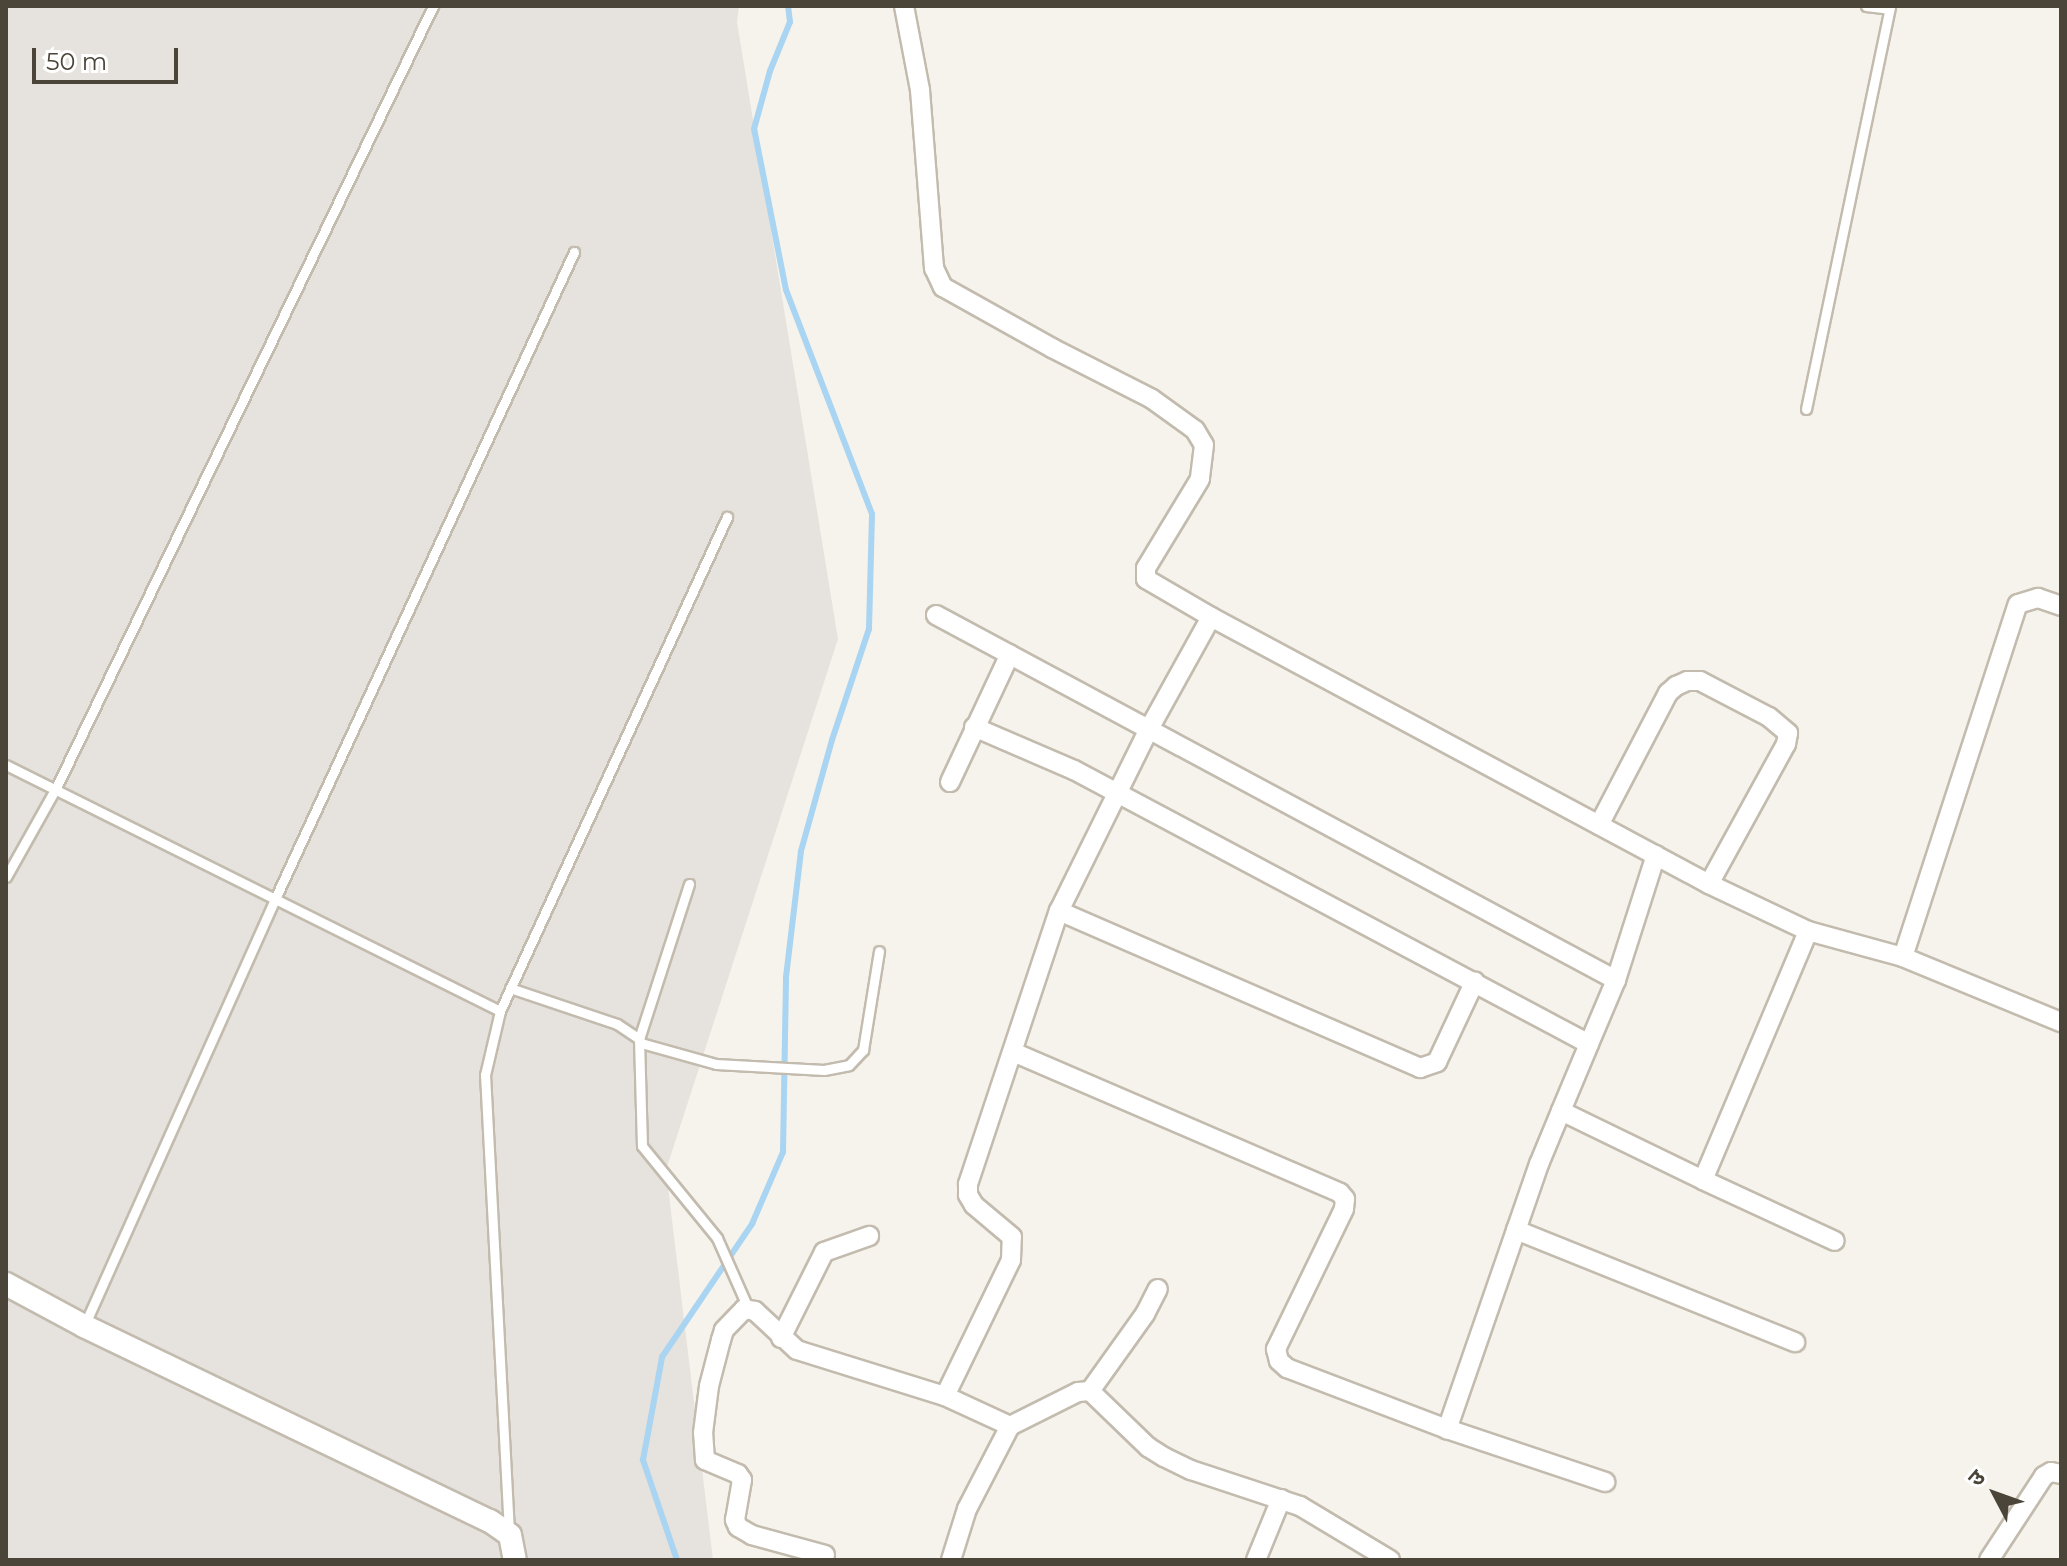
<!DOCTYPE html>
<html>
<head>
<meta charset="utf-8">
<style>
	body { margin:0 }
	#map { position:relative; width:2067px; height:1566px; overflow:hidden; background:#f6f3ec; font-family:Montserrat,"Noto Sans Devanagari",sans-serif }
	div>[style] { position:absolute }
	.industrial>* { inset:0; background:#e6e2dd }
	.stream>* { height:6px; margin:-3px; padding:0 3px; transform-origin:3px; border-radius:3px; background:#a9d4f2 }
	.roads { filter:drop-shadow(2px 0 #c2bbae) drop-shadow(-2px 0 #c2bbae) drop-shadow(0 2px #c2bbae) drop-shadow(0 -2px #c2bbae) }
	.service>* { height:9px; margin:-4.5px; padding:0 4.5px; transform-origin:4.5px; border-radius:4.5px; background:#fff }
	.minor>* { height:18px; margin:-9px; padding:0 9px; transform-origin:9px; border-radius:9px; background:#fff }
	.tertiary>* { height:22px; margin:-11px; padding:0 11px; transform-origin:11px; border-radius:11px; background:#fff }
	span { translate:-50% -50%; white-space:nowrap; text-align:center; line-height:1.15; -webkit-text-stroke:6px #fff; paint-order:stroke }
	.frame { position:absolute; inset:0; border:8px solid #4b4439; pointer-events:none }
	.north { position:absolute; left:1955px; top:1454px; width:80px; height:80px; -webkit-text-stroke:6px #fff; paint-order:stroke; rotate:311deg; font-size:22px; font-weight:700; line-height:32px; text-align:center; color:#4b4439 }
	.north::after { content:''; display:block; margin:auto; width:28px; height:36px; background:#4b4439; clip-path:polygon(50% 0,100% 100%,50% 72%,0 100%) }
	.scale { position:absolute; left:32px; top:48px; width:146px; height:36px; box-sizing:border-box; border:4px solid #4b4439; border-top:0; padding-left:10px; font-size:24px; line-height:28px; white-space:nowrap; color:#4b4439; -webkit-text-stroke:6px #fff; paint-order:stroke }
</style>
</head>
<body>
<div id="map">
	<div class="industrial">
		<div style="clip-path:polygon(6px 6px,739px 6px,737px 22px,838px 639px,666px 1170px,713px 1560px,6px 1560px)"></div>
	</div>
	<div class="stream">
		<div style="left:677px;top:1560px;width:106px;rotate:-108.8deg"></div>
		<div style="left:643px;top:1460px;width:105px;rotate:-79.5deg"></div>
		<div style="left:662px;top:1357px;width:161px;rotate:-55.9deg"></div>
		<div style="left:752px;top:1224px;width:78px;rotate:-66.7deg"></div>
		<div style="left:783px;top:1152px;width:175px;rotate:-89deg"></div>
		<div style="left:786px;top:977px;width:127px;rotate:-83.2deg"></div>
		<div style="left:801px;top:851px;width:115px;rotate:-74.4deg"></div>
		<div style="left:832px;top:740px;width:117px;rotate:-71.6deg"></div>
		<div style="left:869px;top:629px;width:115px;rotate:-88.5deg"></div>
		<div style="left:872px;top:514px;width:240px;rotate:-111deg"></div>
		<div style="left:786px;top:290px;width:164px;rotate:-101.2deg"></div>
		<div style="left:754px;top:129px;width:60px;rotate:-74.6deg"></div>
		<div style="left:770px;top:71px;width:53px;rotate:-67.8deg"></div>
		<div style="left:790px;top:22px;width:16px;rotate:-97deg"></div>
	</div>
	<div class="roads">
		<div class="service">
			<div style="left:1866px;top:6px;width:23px;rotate:7deg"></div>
			<div style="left:1806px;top:409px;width:412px;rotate:-78.2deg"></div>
			<div style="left:6px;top:765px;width:552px;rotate:26.47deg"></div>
			<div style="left:6px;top:877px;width:102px;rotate:-60.7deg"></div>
			<div style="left:56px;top:788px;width:868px;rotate:-64.26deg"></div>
			<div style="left:510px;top:988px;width:113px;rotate:18.6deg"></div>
			<div style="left:617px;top:1024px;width:27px;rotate:34deg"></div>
			<div style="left:639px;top:1039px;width:107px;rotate:88.4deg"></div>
			<div style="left:642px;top:1146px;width:119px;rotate:50.8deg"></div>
			<div style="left:717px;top:1238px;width:77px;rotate:66.1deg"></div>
			<div style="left:639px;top:1039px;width:163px;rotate:-72.1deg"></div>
			<div style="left:641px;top:1043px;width:78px;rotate:15.6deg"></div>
			<div style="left:716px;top:1064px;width:108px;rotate:3.2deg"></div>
			<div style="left:824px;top:1070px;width:25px;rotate:-11deg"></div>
			<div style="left:849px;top:1065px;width:21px;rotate:-47deg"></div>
			<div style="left:863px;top:1050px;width:100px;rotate:-80.8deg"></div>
			<div style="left:84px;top:1326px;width:466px;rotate:-65.9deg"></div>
			<div style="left:274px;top:901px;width:715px;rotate:-65.19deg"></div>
			<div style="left:509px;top:1532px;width:458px;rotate:-93deg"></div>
			<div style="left:485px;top:1075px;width:66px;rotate:-76.8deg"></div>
			<div style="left:500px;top:1011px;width:544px;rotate:-65.32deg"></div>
		</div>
		<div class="minor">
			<div style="left:904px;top:6px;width:86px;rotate:79.2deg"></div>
			<div style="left:920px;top:90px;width:179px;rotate:85.5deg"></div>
			<div style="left:934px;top:268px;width:21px;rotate:65deg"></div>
			<div style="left:943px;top:287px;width:125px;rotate:29.2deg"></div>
			<div style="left:1052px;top:348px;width:112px;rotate:27deg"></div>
			<div style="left:1152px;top:399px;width:53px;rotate:35.8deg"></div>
			<div style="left:1195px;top:430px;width:17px;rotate:59deg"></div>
			<div style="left:1204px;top:445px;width:34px;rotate:97deg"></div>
			<div style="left:1200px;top:479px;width:104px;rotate:121.2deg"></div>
			<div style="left:1146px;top:568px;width:11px;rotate:90deg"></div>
			<div style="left:1146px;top:579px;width:75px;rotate:30.3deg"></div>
			<div style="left:1211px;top:617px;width:565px;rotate:28.2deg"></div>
			<div style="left:1709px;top:884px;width:110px;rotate:25.4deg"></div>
			<div style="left:1808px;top:931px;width:98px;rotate:15.3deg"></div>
			<div style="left:1903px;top:957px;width:171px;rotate:22.4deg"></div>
			<div style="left:936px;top:615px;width:772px;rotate:28.23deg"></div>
			<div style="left:1616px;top:980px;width:69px;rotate:112.9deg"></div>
			<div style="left:974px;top:727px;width:109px;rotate:23.3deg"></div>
			<div style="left:1074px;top:770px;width:583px;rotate:28.01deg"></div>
			<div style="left:1589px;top:1044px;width:73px;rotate:112.7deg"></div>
			<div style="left:1561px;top:1111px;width:158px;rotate:25.9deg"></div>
			<div style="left:1703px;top:1180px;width:270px;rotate:-67.1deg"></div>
			<div style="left:950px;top:782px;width:141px;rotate:-64.9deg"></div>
			<div style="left:1599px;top:825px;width:149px;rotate:-62.4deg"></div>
			<div style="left:1668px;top:693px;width:11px;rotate:-41deg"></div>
			<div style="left:1676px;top:686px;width:12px;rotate:-24deg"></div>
			<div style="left:1687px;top:681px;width:13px"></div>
			<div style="left:1700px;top:681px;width:78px;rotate:27.6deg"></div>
			<div style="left:1769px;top:717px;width:25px;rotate:40deg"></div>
			<div style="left:1788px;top:733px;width:11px;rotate:100deg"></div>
			<div style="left:1786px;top:744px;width:160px;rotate:118.8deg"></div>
			<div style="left:1059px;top:911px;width:394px;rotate:23.5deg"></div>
			<div style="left:1420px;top:1068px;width:18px;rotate:-19deg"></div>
			<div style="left:1437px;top:1062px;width:89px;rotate:-64.9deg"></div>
			<div style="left:1903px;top:957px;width:371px;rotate:-72deg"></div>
			<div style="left:2018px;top:604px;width:21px;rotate:-17deg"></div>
			<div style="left:2038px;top:598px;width:24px;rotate:19deg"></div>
			<div style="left:1616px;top:980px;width:131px;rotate:-72.3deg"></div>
			<div style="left:1013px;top:1052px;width:356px;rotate:23.3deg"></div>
			<div style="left:1340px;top:1193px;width:8px;rotate:50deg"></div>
			<div style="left:1345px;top:1199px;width:10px;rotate:96deg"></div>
			<div style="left:1344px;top:1209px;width:156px;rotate:115.9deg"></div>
			<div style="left:1276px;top:1349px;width:12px;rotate:76deg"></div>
			<div style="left:1279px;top:1361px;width:11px;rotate:41deg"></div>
			<div style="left:1287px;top:1368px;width:171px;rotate:20.9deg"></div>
			<div style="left:1561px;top:1111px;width:57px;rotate:112.5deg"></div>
			<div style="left:1539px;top:1164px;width:281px;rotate:109.1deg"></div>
			<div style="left:1447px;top:1429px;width:167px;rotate:18.5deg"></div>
			<div style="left:1703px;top:1180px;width:145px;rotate:24.8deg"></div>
			<div style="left:1516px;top:1230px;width:301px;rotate:21.9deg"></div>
			<div style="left:781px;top:1338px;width:96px;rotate:-63.4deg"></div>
			<div style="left:824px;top:1252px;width:48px;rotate:-19.6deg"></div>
			<div style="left:1090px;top:1391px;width:95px;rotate:-54.5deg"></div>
			<div style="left:1145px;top:1314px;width:28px;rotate:-63deg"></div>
			<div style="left:945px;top:1396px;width:151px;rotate:-64.1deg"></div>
			<div style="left:1011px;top:1260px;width:23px;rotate:-88deg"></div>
			<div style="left:1012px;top:1237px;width:50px;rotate:-139.9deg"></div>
			<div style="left:974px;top:1205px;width:12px;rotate:-121deg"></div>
			<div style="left:968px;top:1195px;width:11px;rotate:-90deg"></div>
			<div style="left:968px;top:1184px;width:288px;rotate:-71.6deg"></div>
			<div style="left:1059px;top:911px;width:203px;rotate:-63.7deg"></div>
			<div style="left:1149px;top:729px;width:128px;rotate:-61deg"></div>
			<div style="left:825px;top:1555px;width:76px;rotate:-164.7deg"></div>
			<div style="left:752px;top:1535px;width:16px;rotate:-150deg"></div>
			<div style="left:738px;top:1527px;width:8px;rotate:-113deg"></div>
			<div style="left:735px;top:1520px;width:41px;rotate:-80.1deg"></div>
			<div style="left:742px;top:1480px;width:7px;rotate:-124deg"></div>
			<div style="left:738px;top:1474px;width:36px;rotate:-157deg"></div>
			<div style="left:705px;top:1460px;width:27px;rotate:-94deg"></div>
			<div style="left:703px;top:1433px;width:47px;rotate:-82.7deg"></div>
			<div style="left:709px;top:1386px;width:48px;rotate:-75.4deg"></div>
			<div style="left:721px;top:1340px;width:10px;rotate:-73deg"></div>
			<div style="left:724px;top:1330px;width:29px;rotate:-46deg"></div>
			<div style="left:744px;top:1309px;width:11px;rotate:10deg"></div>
			<div style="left:755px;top:1311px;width:57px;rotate:42.9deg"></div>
			<div style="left:797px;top:1350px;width:155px;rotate:17.3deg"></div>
			<div style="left:945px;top:1396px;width:72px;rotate:24.8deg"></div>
			<div style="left:951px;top:1560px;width:53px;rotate:-72.6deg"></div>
			<div style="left:967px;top:1509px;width:93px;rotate:-62.6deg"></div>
			<div style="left:1010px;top:1426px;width:76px;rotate:-26.6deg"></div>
			<div style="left:1078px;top:1392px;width:12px;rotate:-5deg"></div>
			<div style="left:1090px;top:1391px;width:81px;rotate:44deg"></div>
			<div style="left:1148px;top:1447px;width:19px;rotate:32deg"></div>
			<div style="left:1164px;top:1457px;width:30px;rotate:26deg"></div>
			<div style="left:1191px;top:1470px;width:115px;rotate:18.3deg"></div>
			<div style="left:1300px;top:1506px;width:105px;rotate:31deg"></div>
			<div style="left:1256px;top:1560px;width:66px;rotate:-67.7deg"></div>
			<div style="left:1989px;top:1560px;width:100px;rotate:-56.8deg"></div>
			<div style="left:2044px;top:1476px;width:8px;rotate:-30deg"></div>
			<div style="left:2051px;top:1472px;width:10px;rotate:11deg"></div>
		</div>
		<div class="tertiary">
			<div style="left:6px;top:1284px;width:89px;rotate:28.3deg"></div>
			<div style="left:84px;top:1326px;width:450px;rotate:25.7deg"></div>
			<div style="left:490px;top:1521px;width:24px;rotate:35deg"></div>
			<div style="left:510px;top:1535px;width:25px;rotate:79deg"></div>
		</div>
	</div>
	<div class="frame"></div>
	<div class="north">उ</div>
	<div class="scale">50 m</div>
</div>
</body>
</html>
